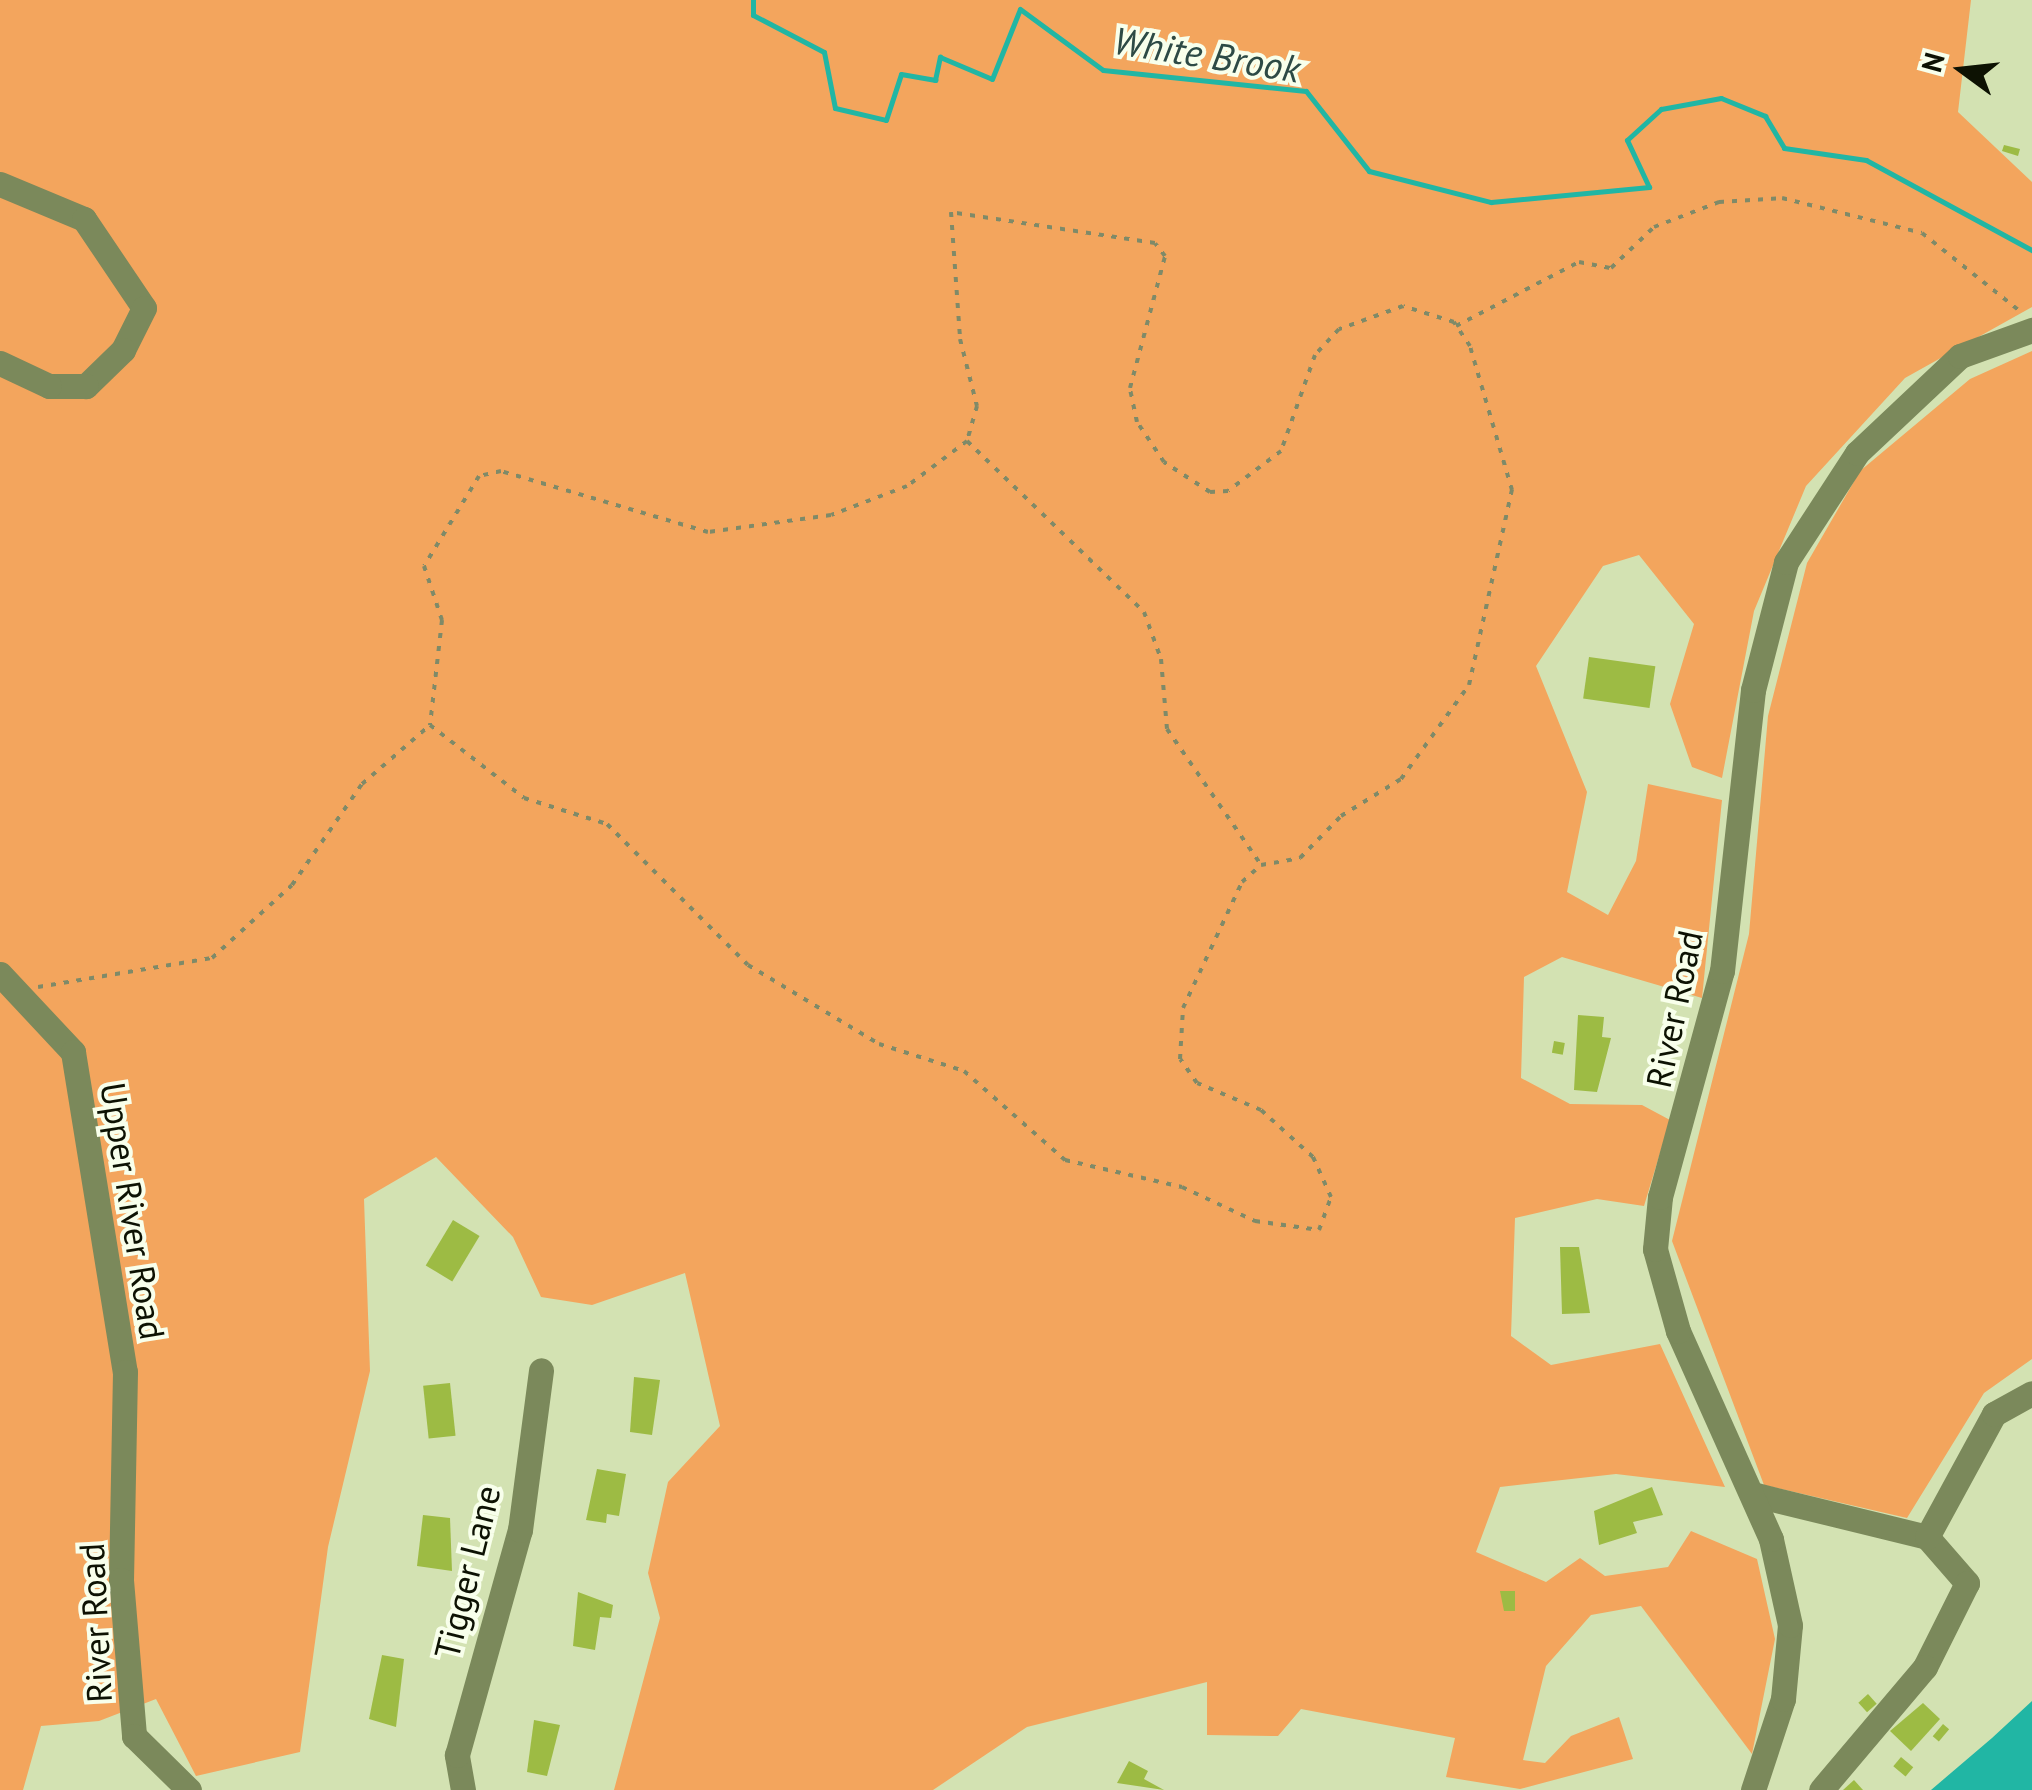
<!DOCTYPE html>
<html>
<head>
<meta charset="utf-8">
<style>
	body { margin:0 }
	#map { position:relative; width:2032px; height:1790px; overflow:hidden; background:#d3e2b2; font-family:"PT Sans",sans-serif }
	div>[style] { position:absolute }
	.green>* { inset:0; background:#f3a55d }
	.water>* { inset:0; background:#21b6a4 }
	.stream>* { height:5px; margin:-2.5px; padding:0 2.5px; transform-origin:2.5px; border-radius:2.5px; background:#21b6a4 }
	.building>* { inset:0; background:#9dbb44; transform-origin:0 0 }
	.path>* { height:4px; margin-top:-2px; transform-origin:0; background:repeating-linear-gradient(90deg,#7f8a68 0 5px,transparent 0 13px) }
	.minor>* { height:25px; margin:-12.5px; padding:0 12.5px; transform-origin:12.5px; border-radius:12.5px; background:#7b895b }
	span { translate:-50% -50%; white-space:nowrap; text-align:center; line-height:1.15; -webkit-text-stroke:8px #f8ffeb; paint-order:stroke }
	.street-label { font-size:35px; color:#0d1203 }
	.water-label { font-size:38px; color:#2d4a45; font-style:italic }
	.north { position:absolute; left:1912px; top:20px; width:100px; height:100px; -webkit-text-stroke:8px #f8ffeb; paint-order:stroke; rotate:285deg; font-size:28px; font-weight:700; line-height:40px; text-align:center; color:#0d1203 }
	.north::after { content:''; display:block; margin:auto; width:35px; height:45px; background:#0d1203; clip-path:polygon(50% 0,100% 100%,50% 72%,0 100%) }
</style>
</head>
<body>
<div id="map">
	<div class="green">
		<div style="clip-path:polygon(0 0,1971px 0,1958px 112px,2032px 182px,2032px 307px,1905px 378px,1806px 486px,1754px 611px,1722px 778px,1692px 767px,1670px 704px,1694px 624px,1639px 555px,1603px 566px,1536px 666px,1587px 792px,1567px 892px,1608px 915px,1636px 861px,1648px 784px,1722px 800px,1702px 998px,1562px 957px,1524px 977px,1521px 1078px,1570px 1104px,1642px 1105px,1670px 1120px,1644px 1206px,1597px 1199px,1515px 1218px,1511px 1336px,1551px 1365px,1660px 1344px,1725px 1487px,1616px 1474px,1500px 1487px,1476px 1552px,1546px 1582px,1580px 1558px,1605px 1576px,1668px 1567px,1691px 1531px,1757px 1559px,1775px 1639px,1752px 1754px,1641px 1606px,1591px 1615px,1546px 1666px,1523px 1760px,1545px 1763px,1571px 1736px,1619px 1717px,1633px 1759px,1520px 1789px,1446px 1777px,1455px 1738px,1301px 1709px,1278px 1736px,1207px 1735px,1207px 1682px,1027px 1727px,933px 1790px,614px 1790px,660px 1618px,648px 1573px,668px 1482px,720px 1426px,685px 1273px,592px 1305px,541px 1297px,513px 1237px,436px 1157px,364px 1199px,370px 1371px,328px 1547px,300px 1752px,196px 1776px,156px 1699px,99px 1721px,41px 1726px,23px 1790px,0 1790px)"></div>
		<div style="clip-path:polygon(2032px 351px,2032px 1359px,1984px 1393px,1907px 1518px,1764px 1485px,1672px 1241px,1749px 934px,1768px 716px,1807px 563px,1860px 471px,1970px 379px)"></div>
	</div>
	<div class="water">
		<div style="clip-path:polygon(2032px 1701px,2032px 1790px,1931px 1790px,1992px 1738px)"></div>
	</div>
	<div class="stream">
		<div style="left:753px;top:0;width:15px;rotate:90deg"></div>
		<div style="left:753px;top:15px;width:80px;rotate:27.5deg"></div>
		<div style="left:824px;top:52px;width:57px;rotate:78.9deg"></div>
		<div style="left:835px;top:108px;width:52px;rotate:13.2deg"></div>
		<div style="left:886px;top:120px;width:48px;rotate:-71.9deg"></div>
		<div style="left:901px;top:74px;width:35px;rotate:10deg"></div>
		<div style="left:935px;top:80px;width:24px;rotate:-78deg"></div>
		<div style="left:940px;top:57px;width:56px;rotate:22.9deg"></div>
		<div style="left:992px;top:79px;width:75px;rotate:-68.2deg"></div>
		<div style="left:1020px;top:9px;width:103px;rotate:36.3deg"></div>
		<div style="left:1103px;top:70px;width:204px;rotate:5.9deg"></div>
		<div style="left:1306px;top:91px;width:102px;rotate:51.8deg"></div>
		<div style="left:1369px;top:171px;width:126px;rotate:14.3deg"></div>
		<div style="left:1491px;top:202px;width:159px;rotate:-5.4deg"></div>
		<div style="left:1649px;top:187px;width:52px;rotate:-115.1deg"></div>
		<div style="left:1627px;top:140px;width:46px;rotate:-42.4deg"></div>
		<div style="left:1661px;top:109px;width:61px;rotate:-10.4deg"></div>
		<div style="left:1721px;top:98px;width:48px;rotate:22.2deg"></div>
		<div style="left:1765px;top:116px;width:37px;rotate:59deg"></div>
		<div style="left:1784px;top:148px;width:83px;rotate:8.3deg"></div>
		<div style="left:1866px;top:160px;width:189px;rotate:28.5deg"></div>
	</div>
	<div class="building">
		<div style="clip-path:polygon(2004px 145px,2020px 149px,2018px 156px,2002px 151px)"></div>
		<div style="left:1589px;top:657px;width:67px;height:42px;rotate:8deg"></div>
		<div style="clip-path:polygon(1578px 1015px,1604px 1017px,1602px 1037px,1611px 1038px,1597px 1092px,1574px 1090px)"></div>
		<div style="left:1554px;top:1041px;width:11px;height:12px;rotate:10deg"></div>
		<div style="left:453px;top:1220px;width:31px;height:53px;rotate:31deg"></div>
		<div style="clip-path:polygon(1560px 1247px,1579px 1247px,1590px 1313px,1562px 1314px)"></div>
		<div style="clip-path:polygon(634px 1377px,660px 1380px,652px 1435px,630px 1432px)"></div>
		<div style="left:450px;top:1383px;width:53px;height:27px;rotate:84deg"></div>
		<div style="clip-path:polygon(597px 1469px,626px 1474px,619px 1516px,607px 1514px,606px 1523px,586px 1520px)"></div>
		<div style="clip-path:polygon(1652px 1487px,1663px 1515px,1633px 1522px,1637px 1533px,1599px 1545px,1594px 1511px)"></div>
		<div style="clip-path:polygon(423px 1515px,450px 1518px,452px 1571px,417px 1566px)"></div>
		<div style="clip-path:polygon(1500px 1591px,1515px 1591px,1515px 1611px,1504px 1611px)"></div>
		<div style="clip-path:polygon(578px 1592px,613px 1605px,611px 1618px,600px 1617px,595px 1650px,573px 1646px)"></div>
		<div style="clip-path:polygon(382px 1655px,404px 1659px,396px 1727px,369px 1719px)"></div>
		<div style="left:1868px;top:1694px;width:13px;height:13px;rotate:48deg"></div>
		<div style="clip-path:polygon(1923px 1703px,1940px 1719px,1911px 1751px,1890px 1731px)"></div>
		<div style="clip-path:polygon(534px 1720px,560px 1725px,547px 1776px,527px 1772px)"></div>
		<div style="left:1943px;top:1724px;width:8px;height:16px;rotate:40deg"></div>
		<div style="left:1901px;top:1757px;width:16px;height:12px;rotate:40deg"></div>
		<div style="clip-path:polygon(1129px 1761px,1148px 1771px,1144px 1779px,1164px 1790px,1117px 1783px)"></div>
		<div style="clip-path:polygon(1854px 1780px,1863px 1790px,1843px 1790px)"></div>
	</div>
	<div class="path">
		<div style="left:1456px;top:326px;width:139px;rotate:-27.5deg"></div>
		<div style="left:1579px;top:262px;width:33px;rotate:11deg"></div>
		<div style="left:1611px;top:268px;width:59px;rotate:-43.6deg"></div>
		<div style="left:1654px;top:227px;width:70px;rotate:-21deg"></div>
		<div style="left:1719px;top:202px;width:63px;rotate:-3.6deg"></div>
		<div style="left:1782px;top:198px;width:144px;rotate:14deg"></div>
		<div style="left:1922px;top:233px;width:127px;rotate:38.6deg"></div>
		<div style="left:967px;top:441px;width:246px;rotate:44deg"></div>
		<div style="left:1144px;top:612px;width:50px;rotate:70.1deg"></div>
		<div style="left:1161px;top:659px;width:70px;rotate:85.1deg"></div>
		<div style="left:1167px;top:729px;width:165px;rotate:55.3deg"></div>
		<div style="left:38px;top:987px;width:176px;rotate:-9.5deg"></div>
		<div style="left:212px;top:958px;width:108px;rotate:-42.4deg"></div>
		<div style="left:292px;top:885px;width:123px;rotate:-55.3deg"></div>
		<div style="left:362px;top:784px;width:90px;rotate:-40.9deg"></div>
		<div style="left:430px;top:725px;width:119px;rotate:37.8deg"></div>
		<div style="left:524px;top:798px;width:87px;rotate:17.4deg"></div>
		<div style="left:607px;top:824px;width:199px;rotate:45deg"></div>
		<div style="left:748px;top:965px;width:153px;rotate:31.1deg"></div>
		<div style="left:879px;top:1044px;width:89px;rotate:17.6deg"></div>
		<div style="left:964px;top:1071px;width:135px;rotate:41.4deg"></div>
		<div style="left:1065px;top:1160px;width:120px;rotate:13deg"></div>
		<div style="left:1182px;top:1187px;width:81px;rotate:25deg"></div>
		<div style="left:1255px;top:1221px;width:65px;rotate:8deg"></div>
		<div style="left:1319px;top:1230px;width:35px;rotate:-70deg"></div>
		<div style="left:1331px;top:1197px;width:44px;rotate:-114.2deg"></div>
		<div style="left:1313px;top:1157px;width:70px;rotate:-137.9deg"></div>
		<div style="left:1261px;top:1110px;width:69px;rotate:-157.1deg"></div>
		<div style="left:1197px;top:1083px;width:29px;rotate:-125deg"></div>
		<div style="left:1180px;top:1059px;width:51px;rotate:-86.6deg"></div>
		<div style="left:1183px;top:1008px;width:139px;rotate:-64.9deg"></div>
		<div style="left:1242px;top:882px;width:25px;rotate:-42deg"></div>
		<div style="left:1261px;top:865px;width:40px;rotate:-10deg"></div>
		<div style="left:1300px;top:858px;width:59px;rotate:-45.7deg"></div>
		<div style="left:1341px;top:816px;width:70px;rotate:-31.7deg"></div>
		<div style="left:1401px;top:779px;width:116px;rotate:-54.1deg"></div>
		<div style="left:1469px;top:685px;width:200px;rotate:-77.6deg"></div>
		<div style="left:1512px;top:490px;width:150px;rotate:-106.3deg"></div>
		<div style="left:1470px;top:346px;width:29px;rotate:-124deg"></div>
		<div style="left:1454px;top:322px;width:53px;rotate:-162.6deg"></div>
		<div style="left:1403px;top:306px;width:68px;rotate:160.2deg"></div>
		<div style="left:1339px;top:329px;width:35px;rotate:133deg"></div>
		<div style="left:1315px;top:355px;width:102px;rotate:109.5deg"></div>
		<div style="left:1281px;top:451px;width:66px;rotate:143deg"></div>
		<div style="left:1228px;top:491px;width:18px;rotate:177deg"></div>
		<div style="left:1210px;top:492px;width:55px;rotate:-146.9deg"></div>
		<div style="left:1164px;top:462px;width:48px;rotate:-124deg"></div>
		<div style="left:1137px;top:422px;width:35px;rotate:-102deg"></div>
		<div style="left:1130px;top:388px;width:137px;rotate:-75.1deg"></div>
		<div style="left:1165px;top:256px;width:16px;rotate:-128deg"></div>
		<div style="left:1155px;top:243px;width:206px;rotate:-171.4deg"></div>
		<div style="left:951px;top:212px;width:127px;rotate:85.9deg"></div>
		<div style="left:960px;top:339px;width:69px;rotate:75.8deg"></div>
		<div style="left:977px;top:406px;width:36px;rotate:106deg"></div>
		<div style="left:967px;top:441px;width:75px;rotate:143.1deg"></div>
		<div style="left:907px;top:486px;width:81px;rotate:159.1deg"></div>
		<div style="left:831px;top:515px;width:124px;rotate:172.1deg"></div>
		<div style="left:708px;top:532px;width:216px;rotate:-163.6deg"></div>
		<div style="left:501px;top:471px;width:23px;rotate:167deg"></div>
		<div style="left:479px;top:476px;width:105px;rotate:121.4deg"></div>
		<div style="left:424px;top:566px;width:57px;rotate:71.6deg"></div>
		<div style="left:442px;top:620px;width:106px;rotate:96.5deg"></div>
	</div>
	<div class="minor">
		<div style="left:0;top:184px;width:91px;rotate:22.6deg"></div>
		<div style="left:84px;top:219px;width:107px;rotate:56deg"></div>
		<div style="left:144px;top:308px;width:47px;rotate:116.6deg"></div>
		<div style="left:123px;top:350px;width:52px;rotate:135.8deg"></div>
		<div style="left:86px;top:386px;width:37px;rotate:180deg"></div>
		<div style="left:49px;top:386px;width:54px;rotate:-154.9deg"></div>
		<div style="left:0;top:974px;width:107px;rotate:46.9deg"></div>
		<div style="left:73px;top:1052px;width:324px;rotate:80.8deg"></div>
		<div style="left:125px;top:1372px;width:208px;rotate:91.1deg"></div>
		<div style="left:121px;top:1580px;width:157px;rotate:85.2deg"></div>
		<div style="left:134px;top:1736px;width:77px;rotate:44.5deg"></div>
		<div style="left:1752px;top:1494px;width:180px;rotate:13.8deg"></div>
		<div style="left:1927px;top:1537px;width:61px;rotate:49deg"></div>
		<div style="left:1967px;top:1583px;width:94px;rotate:116.6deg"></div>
		<div style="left:1925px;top:1667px;width:161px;rotate:130.2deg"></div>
		<div style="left:1927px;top:1537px;width:140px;rotate:-61.4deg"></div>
		<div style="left:1994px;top:1414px;width:43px;rotate:-28.9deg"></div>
		<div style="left:463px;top:1790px;width:36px;rotate:-100deg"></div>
		<div style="left:457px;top:1755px;width:234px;rotate:-74.4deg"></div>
		<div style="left:520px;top:1530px;width:161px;rotate:-82.5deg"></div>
		<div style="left:1753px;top:1790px;width:96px;rotate:-71.8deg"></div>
		<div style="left:1783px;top:1699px;width:74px;rotate:-84.6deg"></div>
		<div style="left:1790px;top:1625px;width:88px;rotate:-102.5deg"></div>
		<div style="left:1771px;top:1539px;width:228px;rotate:-114.1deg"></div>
		<div style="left:1678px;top:1331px;width:85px;rotate:-105.7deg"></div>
		<div style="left:1655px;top:1249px;width:52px;rotate:-84.5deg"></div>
		<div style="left:1660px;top:1197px;width:234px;rotate:-74.7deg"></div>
		<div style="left:1722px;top:971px;width:283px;rotate:-83.7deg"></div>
		<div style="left:1753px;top:690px;width:132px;rotate:-75.5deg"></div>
		<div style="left:1786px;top:562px;width:130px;rotate:-56.9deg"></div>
		<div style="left:1857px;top:453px;width:141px;rotate:-43.3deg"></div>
		<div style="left:1960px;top:356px;width:77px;rotate:-19.9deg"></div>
	</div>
	<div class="street-label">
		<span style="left:1674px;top:1009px;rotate:-78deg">River Road</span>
		<span style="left:133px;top:1211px;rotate:81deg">Upper River Road</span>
		<span style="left:467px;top:1572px;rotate:-76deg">Tigger Lane</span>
		<span style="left:95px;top:1623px;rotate:-93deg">River Road</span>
	</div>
	<div class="water-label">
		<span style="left:1207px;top:54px;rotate:9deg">White Brook</span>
	</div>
	<div class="north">N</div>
</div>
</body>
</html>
